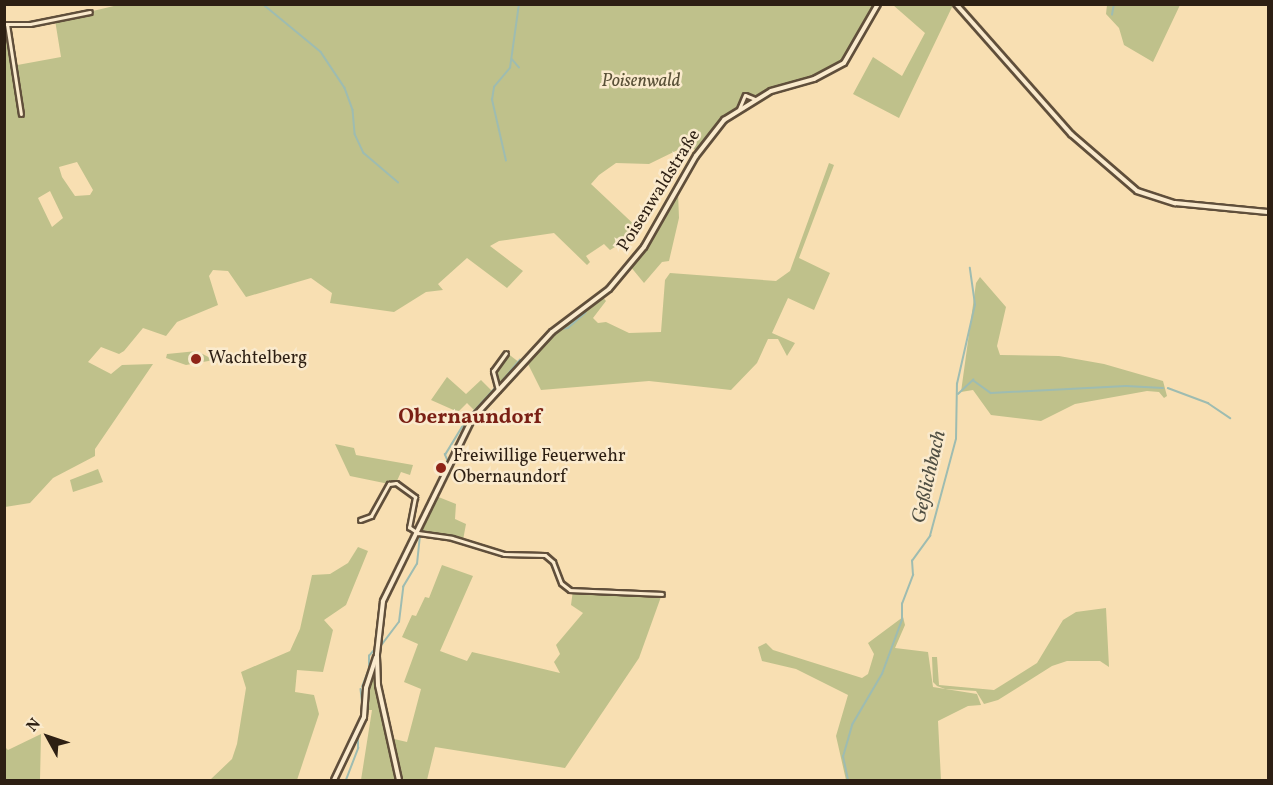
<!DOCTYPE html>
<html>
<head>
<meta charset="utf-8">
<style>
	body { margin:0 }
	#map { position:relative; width:1273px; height:785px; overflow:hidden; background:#f8dfb2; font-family:Vollkorn,serif }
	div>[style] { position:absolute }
	.green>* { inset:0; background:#bfc18b }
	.stream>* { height:1.5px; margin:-0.75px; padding:0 0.75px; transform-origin:0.75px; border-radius:0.75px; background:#9ebcb1 }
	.roads { filter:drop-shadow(2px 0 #604f3b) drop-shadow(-2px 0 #604f3b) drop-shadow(0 2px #604f3b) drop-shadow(0 -2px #604f3b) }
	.street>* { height:3px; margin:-1.5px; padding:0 1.5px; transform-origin:1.5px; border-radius:1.5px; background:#faeacd }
	.secondary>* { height:4px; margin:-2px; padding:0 2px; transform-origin:2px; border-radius:2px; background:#faeacd }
	.dots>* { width:16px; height:16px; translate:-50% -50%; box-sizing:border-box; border:3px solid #faeacd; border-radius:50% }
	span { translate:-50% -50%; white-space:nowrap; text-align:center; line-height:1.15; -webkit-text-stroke:5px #faeacd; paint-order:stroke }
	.park-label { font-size:18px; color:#595037; font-style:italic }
	.street-label { font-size:18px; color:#2d1f13 }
	.poi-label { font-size:18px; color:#2d1f13 }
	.left { translate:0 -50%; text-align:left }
	.water-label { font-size:20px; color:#4f4e42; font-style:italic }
	.quarter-label { font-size:21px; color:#7a1f14; font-weight:700 }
	.frame { position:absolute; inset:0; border:6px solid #2d1f13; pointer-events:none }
	.north { position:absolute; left:18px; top:707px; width:60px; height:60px; -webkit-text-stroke:4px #faeacd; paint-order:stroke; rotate:310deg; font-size:16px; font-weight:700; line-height:24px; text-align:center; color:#2d1f13 }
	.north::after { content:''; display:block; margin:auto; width:21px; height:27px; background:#2d1f13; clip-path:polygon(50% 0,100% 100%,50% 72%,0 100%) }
</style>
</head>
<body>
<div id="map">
	<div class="green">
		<div style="clip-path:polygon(evenodd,118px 5px,876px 5px,846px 60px,813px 78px,757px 97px,744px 93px,737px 108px,722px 120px,698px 152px,688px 145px,649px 164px,616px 163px,599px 175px,591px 184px,641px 231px,610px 250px,604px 244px,586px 256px,590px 262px,587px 265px,554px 233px,499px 241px,490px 246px,523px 271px,507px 288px,467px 258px,438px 284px,443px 290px,426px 292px,394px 312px,330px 303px,332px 293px,311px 278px,246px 297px,228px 271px,213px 270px,209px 276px,218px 305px,177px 322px,166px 336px,143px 328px,124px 351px,119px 354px,101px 347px,88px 362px,111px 374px,122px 365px,153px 364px,95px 449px,95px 456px,53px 478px,30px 503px,5px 507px,5px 26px,12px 66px,61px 57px,55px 20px,118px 5px,77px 162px,93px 190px,90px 195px,75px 196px,62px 177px,59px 167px,77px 162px,118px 5px,50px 191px,63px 218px,52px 227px,38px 198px,50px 191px)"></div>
		<div style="clip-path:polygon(893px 5px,953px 5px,899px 118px,853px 94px,873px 57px,902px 76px,925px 33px)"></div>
		<div style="clip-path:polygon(1107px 5px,1180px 5px,1153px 62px,1124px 45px,1119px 28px,1106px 14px)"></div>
		<div style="clip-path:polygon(829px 163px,834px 165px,799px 258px,830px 273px,814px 310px,788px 298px,772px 333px,795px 343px,787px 356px,778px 339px,768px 339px,757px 363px,731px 390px,649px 381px,541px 390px,528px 364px,557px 330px,602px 296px,606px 301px,593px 318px,598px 323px,606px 322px,629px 333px,661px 332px,665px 280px,670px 273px,776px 281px,790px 271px)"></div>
		<div style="clip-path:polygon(678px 192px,679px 218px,669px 261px,662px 262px,644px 283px,630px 266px)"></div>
		<div style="clip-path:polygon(980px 277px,1006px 307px,997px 346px,1000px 355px,1059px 356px,1104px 364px,1163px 381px,1167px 396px,1164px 398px,1159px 392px,1147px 391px,1075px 404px,1041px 421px,991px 415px,973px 390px,961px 392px,976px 283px)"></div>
		<div style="clip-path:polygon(197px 351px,214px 360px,186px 365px,166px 358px,167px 354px)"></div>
		<div style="clip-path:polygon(507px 353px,520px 363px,498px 387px,494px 370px)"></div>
		<div style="clip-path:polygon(447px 377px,466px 394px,481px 380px,494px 393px,476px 412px,467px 403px,458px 412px,431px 400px)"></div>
		<div style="clip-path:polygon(335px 444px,354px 448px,356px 455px,413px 465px,410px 475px,401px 472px,396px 483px,389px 484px,350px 476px)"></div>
		<div style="clip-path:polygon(98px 469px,103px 482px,73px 492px,70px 480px)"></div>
		<div style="clip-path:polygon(436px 496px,456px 504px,455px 519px,466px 524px,463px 540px,421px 531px)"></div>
		<div style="clip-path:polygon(358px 547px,368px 551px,346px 605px,324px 620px,333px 630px,323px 672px,297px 670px,295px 692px,314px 695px,319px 714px,297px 780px,210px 780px,232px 759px,237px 744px,246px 688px,241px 672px,290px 651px,300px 629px,312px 575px,330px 574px,348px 563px)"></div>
		<div style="clip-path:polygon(442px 565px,473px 576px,440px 651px,467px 661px,472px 652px,560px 673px,554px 662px,560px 654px,556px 645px,583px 613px,571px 605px,573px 590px,662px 594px,639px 658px,565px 768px,435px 747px,427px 780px,361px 780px,372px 710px,367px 710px,368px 687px,375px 665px,377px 690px,392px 745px,394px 739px,407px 742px,421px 689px,404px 682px,418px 644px,402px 637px,412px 615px,416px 616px,425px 597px,429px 598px)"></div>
		<div style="clip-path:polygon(1106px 608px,1109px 667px,1100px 661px,1067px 661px,1052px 666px,998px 700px,984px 704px,976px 691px,945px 689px,937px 686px,933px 682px,932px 657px,937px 657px,939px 685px,994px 690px,1037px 663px,1063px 620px,1076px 612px)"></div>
		<div style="clip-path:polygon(903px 617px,905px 625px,895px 648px,928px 652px,933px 687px,977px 694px,981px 705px,968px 706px,938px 721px,941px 780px,846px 780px,836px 736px,848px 695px,796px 669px,762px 661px,758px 647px,766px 643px,773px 650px,862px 678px,868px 674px,874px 654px,868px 643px)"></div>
		<div style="clip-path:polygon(41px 734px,40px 780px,5px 780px,5px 747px,8px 750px)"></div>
	</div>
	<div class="stream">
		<div style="left:263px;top:4px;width:75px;rotate:39.6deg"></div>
		<div style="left:321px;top:52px;width:43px;rotate:56.3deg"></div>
		<div style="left:345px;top:88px;width:23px;rotate:70deg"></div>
		<div style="left:353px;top:110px;width:24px;rotate:85deg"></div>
		<div style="left:355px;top:134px;width:21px;rotate:65deg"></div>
		<div style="left:364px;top:153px;width:45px;rotate:40.5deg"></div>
		<div style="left:1112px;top:15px;width:11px;rotate:-80deg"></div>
		<div style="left:512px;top:59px;width:11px;rotate:49deg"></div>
		<div style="left:506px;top:161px;width:63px;rotate:-102.9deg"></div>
		<div style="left:492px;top:100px;width:13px;rotate:-81deg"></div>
		<div style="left:494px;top:87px;width:25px;rotate:-50deg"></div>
		<div style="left:510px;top:68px;width:65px;rotate:-82deg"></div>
		<div style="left:558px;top:329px;width:10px;rotate:-6deg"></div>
		<div style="left:568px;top:328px;width:23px;rotate:-41deg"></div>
		<div style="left:498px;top:386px;width:34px;rotate:-50deg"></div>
		<div style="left:1168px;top:388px;width:43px;rotate:20.6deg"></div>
		<div style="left:1208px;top:403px;width:27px;rotate:34deg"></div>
		<div style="left:958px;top:394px;width:21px;rotate:-43deg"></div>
		<div style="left:973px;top:380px;width:22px;rotate:36deg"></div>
		<div style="left:991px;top:393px;width:135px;rotate:-3deg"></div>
		<div style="left:1126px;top:386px;width:37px;rotate:3deg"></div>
		<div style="left:448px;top:462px;width:8px;rotate:-113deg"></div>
		<div style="left:445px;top:455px;width:42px;rotate:-58.6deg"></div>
		<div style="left:467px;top:419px;width:42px;rotate:-47.9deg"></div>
		<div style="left:380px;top:647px;width:31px;rotate:-53deg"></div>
		<div style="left:399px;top:622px;width:35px;rotate:-83deg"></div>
		<div style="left:403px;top:587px;width:27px;rotate:-59deg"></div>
		<div style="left:417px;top:564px;width:28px;rotate:-84deg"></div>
		<div style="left:369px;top:669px;width:13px;rotate:-90deg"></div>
		<div style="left:369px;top:656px;width:9px;rotate:-49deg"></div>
		<div style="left:362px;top:687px;width:17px;rotate:-69deg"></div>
		<div style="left:361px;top:689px;width:19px;rotate:84deg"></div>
		<div style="left:360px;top:732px;width:12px;rotate:-70deg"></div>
		<div style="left:346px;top:780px;width:34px;rotate:-69deg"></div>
		<div style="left:358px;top:748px;width:13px;rotate:-90deg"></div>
		<div style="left:848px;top:780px;width:24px;rotate:-102deg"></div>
		<div style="left:843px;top:757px;width:33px;rotate:-74deg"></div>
		<div style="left:852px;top:725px;width:59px;rotate:-59.5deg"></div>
		<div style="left:882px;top:674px;width:58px;rotate:-69.7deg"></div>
		<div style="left:902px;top:620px;width:16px;rotate:-90deg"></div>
		<div style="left:902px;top:604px;width:31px;rotate:-69deg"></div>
		<div style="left:913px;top:575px;width:14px;rotate:-94deg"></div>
		<div style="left:912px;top:561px;width:31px;rotate:-54deg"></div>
		<div style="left:930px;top:536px;width:100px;rotate:-75deg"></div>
		<div style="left:956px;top:439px;width:55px;rotate:-89deg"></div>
		<div style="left:957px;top:384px;width:81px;rotate:-77.2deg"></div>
		<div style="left:975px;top:305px;width:37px;rotate:-98deg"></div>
	</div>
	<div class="roads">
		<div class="street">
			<div style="left:4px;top:24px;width:26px"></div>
			<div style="left:30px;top:24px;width:61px;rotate:-11.3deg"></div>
			<div style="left:7px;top:24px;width:91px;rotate:81.2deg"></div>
			<div style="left:739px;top:109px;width:15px;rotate:-67deg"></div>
			<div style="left:745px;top:95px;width:11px;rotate:22deg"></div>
			<div style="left:498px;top:390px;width:20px;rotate:-105deg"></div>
			<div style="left:493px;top:371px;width:22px;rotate:-54deg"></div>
			<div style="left:360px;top:520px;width:12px;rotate:-20deg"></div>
			<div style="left:371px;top:516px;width:37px;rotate:-61deg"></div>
			<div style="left:389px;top:484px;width:7px;rotate:-8deg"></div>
			<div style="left:396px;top:483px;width:24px;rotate:36deg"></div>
			<div style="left:415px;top:497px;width:31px;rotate:101deg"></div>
			<div style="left:409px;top:527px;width:11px;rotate:34deg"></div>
			<div style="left:418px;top:533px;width:34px;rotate:8deg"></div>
			<div style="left:452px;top:538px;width:54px;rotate:17.1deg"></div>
			<div style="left:504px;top:554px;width:41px;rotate:1.4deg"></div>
			<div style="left:545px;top:555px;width:11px;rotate:41deg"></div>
			<div style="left:553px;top:562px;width:22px;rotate:69deg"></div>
			<div style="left:561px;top:583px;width:11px;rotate:38deg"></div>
			<div style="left:570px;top:590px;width:92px;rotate:2.5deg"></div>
		</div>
		<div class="secondary">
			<div style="left:956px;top:4px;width:174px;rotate:48.5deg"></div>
			<div style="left:1071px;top:134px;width:87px;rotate:40.8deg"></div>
			<div style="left:1137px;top:191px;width:40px;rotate:18deg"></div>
			<div style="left:1175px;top:203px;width:93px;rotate:5.5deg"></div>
			<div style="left:334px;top:780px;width:70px;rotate:-64.5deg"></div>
			<div style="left:364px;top:717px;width:29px;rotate:-86deg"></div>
			<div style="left:366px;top:688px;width:32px;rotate:-72deg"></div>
			<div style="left:399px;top:780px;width:97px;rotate:-102.5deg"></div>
			<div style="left:378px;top:685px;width:31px;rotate:-92deg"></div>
			<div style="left:377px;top:654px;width:53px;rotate:-83.5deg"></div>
			<div style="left:383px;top:601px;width:203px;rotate:-63.9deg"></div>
			<div style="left:472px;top:419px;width:118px;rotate:-47.4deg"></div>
			<div style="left:552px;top:332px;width:71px;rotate:-37deg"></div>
			<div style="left:609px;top:289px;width:55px;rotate:-50.2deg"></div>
			<div style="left:644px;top:247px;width:105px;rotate:-60.3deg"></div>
			<div style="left:696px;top:156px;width:46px;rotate:-52.1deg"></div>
			<div style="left:724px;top:120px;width:55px;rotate:-31.7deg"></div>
			<div style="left:771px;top:91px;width:45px;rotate:-15.6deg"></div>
			<div style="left:814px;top:79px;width:34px;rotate:-28deg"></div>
			<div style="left:844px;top:63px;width:68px;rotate:-60deg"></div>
		</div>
	</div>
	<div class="dots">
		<div style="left:196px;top:359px;background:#8f2418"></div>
		<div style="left:441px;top:468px;background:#8f2418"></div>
	</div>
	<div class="park-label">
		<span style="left:641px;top:82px">Poisenwald</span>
	</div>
	<div class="street-label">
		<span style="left:660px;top:191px;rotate:-58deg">Poisenwaldstraße</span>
	</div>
	<div class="poi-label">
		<span class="left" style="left:208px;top:359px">Wachtelberg</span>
		<span class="left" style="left:453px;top:468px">Freiwillige Feuerwehr<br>Obernaundorf</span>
	</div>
	<div class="water-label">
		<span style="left:930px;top:477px;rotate:-77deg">Geßlichbach</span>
	</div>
	<div class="quarter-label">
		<span style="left:470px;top:418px">Obernaundorf</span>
	</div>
	<div class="frame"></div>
	<div class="north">N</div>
</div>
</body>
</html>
